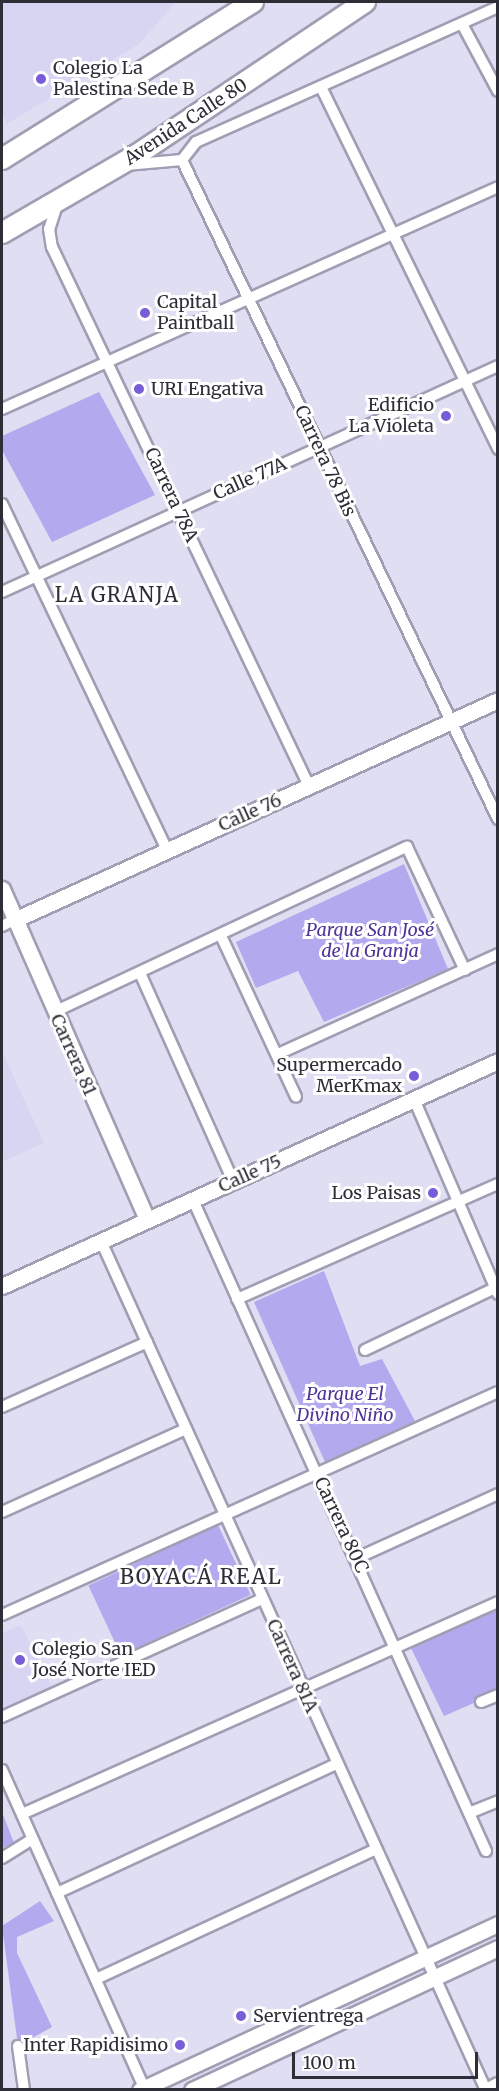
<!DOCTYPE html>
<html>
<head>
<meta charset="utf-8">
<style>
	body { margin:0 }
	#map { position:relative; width:499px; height:2091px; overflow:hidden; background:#e0def3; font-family:Merriweather,serif }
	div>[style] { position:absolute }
	.built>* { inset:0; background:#d8d5f2 }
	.green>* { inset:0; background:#b2a9ee; transform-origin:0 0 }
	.roads { filter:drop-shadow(2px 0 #a09eb3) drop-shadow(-2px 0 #a09eb3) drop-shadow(0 2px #a09eb3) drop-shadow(0 -2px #a09eb3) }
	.street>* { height:10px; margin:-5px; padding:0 5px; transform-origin:5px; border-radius:5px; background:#fff }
	.secondary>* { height:15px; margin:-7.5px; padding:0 7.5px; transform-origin:7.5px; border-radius:7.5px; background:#fff }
	.highway>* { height:20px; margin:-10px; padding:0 10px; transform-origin:10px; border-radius:10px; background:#fff }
	.dots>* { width:16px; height:16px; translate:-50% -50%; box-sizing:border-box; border:3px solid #fff; border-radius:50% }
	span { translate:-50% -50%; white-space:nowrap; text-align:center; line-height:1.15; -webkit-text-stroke:6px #fff; paint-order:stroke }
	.poi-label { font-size:18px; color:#2e2e36 }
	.left { translate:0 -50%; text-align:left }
	.right { translate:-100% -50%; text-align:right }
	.street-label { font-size:18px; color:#2e2e36 }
	.park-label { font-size:18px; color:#4e3498; font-style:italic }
	.neighbourhood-label { font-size:20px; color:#2e2e36; letter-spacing:1.5px }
	.quarter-label { font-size:21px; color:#2e2e36; letter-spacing:1.5px }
	.frame { position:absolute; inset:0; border:3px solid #2e2e36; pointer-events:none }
	.scale { position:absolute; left:292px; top:2052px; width:186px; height:27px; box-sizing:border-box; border:3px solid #2e2e36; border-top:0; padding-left:8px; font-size:18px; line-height:21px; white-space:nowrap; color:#2e2e36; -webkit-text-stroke:4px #fff; paint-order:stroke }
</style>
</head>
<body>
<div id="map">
	<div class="built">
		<div style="clip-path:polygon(2px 2px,176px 2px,139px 44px,7px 124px,2px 114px)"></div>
		<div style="clip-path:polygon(2px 1051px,44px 1143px,2px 1162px)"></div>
		<div style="clip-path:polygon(21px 1625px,52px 1687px,2px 1709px,2px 1633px)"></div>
	</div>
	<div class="green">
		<div style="clip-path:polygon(99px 392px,155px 495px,52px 542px,2px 450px,2px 436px)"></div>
		<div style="clip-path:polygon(404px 864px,448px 969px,324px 1022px,298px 971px,256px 988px,236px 942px)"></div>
		<div style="clip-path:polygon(324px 1271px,360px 1366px,382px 1359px,415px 1421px,325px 1462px,254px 1302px)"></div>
		<div style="left:218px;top:1525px;width:77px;height:143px;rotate:65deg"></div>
		<div style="clip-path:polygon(497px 1607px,497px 1693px,444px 1716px,411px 1648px)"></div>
		<div style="clip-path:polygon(2px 1812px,14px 1843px,2px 1848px)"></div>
		<div style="clip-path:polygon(40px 1901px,54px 1921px,17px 1937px,17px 1953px,52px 2027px,18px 2046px,2px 1926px)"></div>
	</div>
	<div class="roads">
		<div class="street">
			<div style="left:462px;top:24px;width:76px;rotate:61.8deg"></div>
			<div style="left:321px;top:87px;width:403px;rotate:63.9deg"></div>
			<div style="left:182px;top:160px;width:23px;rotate:-52deg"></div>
			<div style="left:196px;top:142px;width:331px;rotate:-24.1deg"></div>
			<div style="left:126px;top:165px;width:56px;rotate:-5.1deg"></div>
			<div style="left:182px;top:160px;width:731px;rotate:64.38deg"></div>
			<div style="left:58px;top:202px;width:28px;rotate:108deg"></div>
			<div style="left:49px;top:229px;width:18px;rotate:81deg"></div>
			<div style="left:52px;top:247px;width:597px;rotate:64.51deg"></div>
			<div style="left:2px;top:409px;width:543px;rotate:-24.11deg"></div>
			<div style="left:2px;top:504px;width:383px;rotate:64.5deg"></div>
			<div style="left:2px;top:592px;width:545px;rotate:-24.5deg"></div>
			<div style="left:2px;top:926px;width:13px;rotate:-27deg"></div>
			<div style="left:222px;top:938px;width:175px;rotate:65deg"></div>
			<div style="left:140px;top:973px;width:228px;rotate:65.9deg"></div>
			<div style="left:54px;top:1012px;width:390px;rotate:-25.1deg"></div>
			<div style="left:407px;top:847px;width:136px;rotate:64.8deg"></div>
			<div style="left:278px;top:1054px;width:242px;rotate:-24.4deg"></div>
			<div style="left:414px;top:1099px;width:212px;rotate:66.7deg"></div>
			<div style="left:193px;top:1200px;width:714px;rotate:65.77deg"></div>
			<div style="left:101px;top:1241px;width:932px;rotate:65.61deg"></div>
			<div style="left:237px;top:1299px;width:285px;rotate:-23.8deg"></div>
			<div style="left:365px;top:1350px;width:144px;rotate:-25.5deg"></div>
			<div style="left:2px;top:1407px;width:159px;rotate:-24.1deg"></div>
			<div style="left:2px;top:1512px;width:202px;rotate:-24.3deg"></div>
			<div style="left:357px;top:1558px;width:155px;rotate:-24.4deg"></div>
			<div style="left:2px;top:1615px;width:544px;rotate:-24.21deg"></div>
			<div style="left:481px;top:1702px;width:18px;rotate:-22deg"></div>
			<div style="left:2px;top:1717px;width:286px;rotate:-24.4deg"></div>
			<div style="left:2px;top:1770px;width:347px;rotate:65.9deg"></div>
			<div style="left:469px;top:1813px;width:31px;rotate:-22deg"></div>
			<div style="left:22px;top:1814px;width:521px;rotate:-24.01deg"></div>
			<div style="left:2px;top:1858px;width:36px;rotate:-32deg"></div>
			<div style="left:57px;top:1893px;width:307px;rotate:-24.8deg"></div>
			<div style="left:96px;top:1979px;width:306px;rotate:-24.9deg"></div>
			<div style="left:18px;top:2046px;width:44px;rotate:82.2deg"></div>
			<div style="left:484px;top:2090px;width:16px;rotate:-27deg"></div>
		</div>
		<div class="secondary">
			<div style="left:2px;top:889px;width:361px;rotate:66.3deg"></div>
			<div style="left:14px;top:920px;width:532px;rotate:-24.44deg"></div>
			<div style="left:2px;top:1286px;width:545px;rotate:-24.4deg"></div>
			<div style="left:140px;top:2090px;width:395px;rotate:-24.9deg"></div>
			<div style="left:192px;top:2090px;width:337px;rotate:-24.9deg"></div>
		</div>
		<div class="highway">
			<div style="left:2px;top:159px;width:296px;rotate:-32deg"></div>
			<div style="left:2px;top:233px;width:154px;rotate:-30.1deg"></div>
			<div style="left:135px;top:156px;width:277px;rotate:-33.8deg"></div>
		</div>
	</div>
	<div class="dots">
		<div style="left:41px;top:79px;background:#795dd8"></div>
		<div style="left:145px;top:313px;background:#795dd8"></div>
		<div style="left:139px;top:389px;background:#795dd8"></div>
		<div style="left:446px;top:416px;background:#795dd8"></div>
		<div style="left:414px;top:1076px;background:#795dd8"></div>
		<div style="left:433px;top:1193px;background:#795dd8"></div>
		<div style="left:20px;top:1660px;background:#795dd8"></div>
		<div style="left:241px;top:2016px;background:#795dd8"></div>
		<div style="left:180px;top:2045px;background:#795dd8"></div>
	</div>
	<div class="poi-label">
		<span class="left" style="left:53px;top:79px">Colegio La<br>Palestina Sede B</span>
		<span class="left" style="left:157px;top:313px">Capital<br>Paintball</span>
		<span class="left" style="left:151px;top:389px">URI Engativa</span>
		<span class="right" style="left:434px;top:416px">Edificio<br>La Violeta</span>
		<span class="right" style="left:402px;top:1076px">Supermercado<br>MerKmax</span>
		<span class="right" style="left:421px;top:1193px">Los Paisas</span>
		<span class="left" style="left:32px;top:1660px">Colegio San<br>José Norte IED</span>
		<span class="left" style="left:253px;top:2016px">Servientrega</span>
		<span class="right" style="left:168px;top:2045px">Inter Rapidisimo</span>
	</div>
	<div class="street-label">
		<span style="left:186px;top:122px;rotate:-33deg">Avenida Calle 80</span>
		<span style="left:325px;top:461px;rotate:65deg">Carrera 78 Bis</span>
		<span style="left:250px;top:479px;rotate:-24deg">Calle 77A</span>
		<span style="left:171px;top:495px;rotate:65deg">Carrera 78A</span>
		<span style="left:250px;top:813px;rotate:-24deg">Calle 76</span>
		<span style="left:73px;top:1055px;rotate:66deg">Carrera 81</span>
		<span style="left:250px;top:1174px;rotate:-24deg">Calle 75</span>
		<span style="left:341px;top:1525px;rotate:65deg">Carrera 80C</span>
		<span style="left:292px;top:1666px;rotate:66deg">Carrera 81A</span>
	</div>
	<div class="park-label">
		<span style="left:370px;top:941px">Parque San José<br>de la Granja</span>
		<span style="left:345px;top:1405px">Parque El<br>Divino Niño</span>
	</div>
	<div class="neighbourhood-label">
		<span style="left:117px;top:594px">LA GRANJA</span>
	</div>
	<div class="quarter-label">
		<span style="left:201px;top:1577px">BOYACÁ REAL</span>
	</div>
	<div class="frame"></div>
	<div class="scale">100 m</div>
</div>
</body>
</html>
